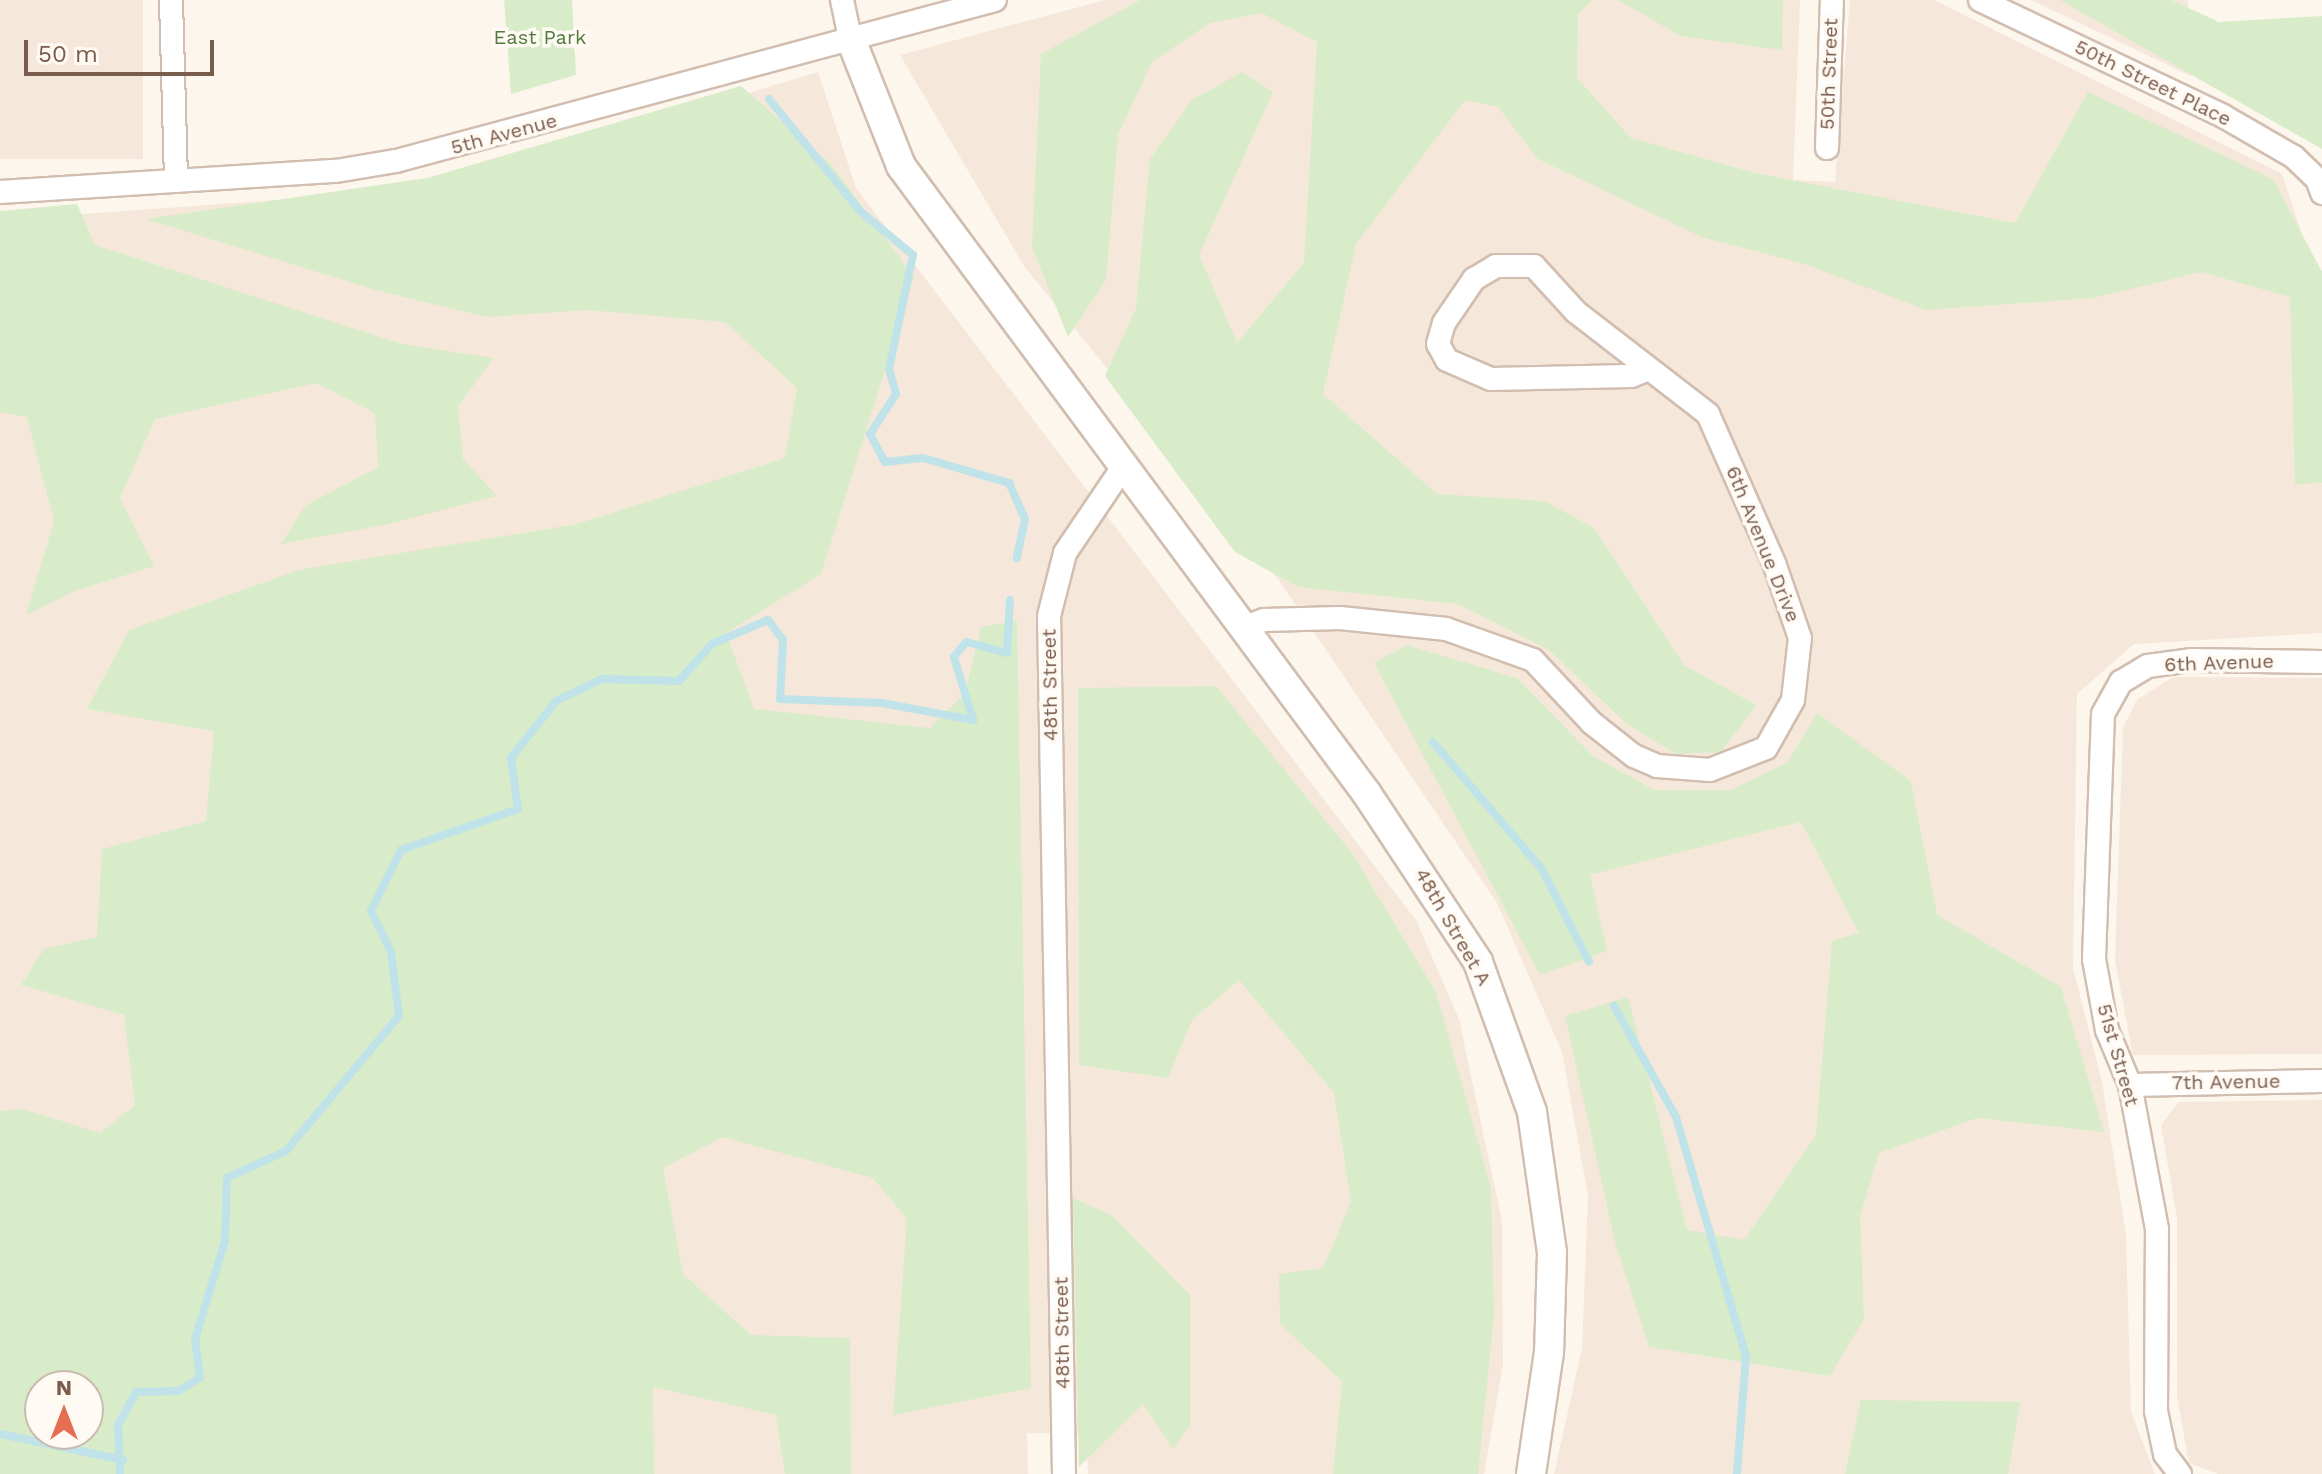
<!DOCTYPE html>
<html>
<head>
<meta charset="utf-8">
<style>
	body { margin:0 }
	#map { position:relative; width:2322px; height:1474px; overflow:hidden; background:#fdf6ec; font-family:"Work Sans",sans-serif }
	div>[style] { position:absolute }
	.residential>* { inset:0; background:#f5e8da; transform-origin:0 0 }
	.green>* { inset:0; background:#d8ecc9 }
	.stream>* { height:8px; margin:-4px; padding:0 4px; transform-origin:4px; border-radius:4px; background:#bfe3e8 }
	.roads { filter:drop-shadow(2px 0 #d1beb0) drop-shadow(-2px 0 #d1beb0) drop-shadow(0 2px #d1beb0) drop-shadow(0 -2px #d1beb0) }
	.minor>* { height:22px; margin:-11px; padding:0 11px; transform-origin:11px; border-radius:11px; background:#fff }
	.tertiary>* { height:28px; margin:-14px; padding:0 14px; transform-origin:14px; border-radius:14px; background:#fff }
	span { translate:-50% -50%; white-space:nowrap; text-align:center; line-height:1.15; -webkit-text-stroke:7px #fffaf3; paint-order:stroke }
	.park-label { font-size:20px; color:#537a41 }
	.street-label { font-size:20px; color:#7a5c4d }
	.north { position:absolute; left:24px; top:1370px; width:80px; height:80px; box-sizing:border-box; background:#fffaf3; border:2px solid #cabbb1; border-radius:50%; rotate:0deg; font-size:22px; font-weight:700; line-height:32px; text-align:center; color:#7a5c4d }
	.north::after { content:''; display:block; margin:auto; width:28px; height:36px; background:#e76f51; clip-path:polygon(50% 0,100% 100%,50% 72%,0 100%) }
	.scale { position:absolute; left:24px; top:40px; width:190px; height:36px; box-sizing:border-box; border:4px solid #7a5c4d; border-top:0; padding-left:10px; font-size:24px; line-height:28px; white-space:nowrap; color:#7a5c4d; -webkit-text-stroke:6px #fffaf3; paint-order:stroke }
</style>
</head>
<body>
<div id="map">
	<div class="residential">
		<div style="left:0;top:0;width:143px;height:159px"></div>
		<div style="clip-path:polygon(1105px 0,1800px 0,1793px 180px,1835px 182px,1850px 0,1934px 0,2282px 174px,2311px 261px,2322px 396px,2322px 633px,2134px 644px,2077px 694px,2073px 968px,2102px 1082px,2126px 1235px,2131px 1412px,2155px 1474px,1554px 1474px,1582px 1348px,1588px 1196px,1562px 1052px,1497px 903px,1278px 579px,1024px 266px,900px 55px)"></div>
		<div style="clip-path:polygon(2031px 0,2188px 0,2191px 76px)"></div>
		<div style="clip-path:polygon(evenodd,818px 72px,856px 188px,1416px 920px,1459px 1019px,1502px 1221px,1503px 1365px,1484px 1474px,1088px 1474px,1087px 1434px,1027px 1433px,1028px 1474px,0 1474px,0 220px,429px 189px,818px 72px,40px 1386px,88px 1386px,88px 1434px,40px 1434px,40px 1386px)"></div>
		<div style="clip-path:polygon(2173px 677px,2322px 678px,2322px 1054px,2133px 1055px,2115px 961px,2123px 727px,2138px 699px)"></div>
		<div style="clip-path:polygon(2322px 1100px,2322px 1474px,2218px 1474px,2189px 1463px,2177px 1397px,2177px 1219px,2161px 1125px,2179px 1102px)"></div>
	</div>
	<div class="green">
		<div style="clip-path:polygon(504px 0,572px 0,576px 75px,511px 94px)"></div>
		<div style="clip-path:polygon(1140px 0,1593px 0,1578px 14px,1577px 78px,1631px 138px,1755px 173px,2015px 223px,2088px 92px,2273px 179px,2322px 272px,2322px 483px,2295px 484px,2290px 297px,2202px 272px,2093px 298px,1926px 310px,1804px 264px,1702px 237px,1538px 159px,1498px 107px,1465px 100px,1356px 244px,1323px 394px,1437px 494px,1544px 501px,1594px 528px,1684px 665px,1756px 705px,1721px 752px,1676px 754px,1627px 724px,1549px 650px,1458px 604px,1298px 587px,1235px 552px,1105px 376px,1136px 308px,1150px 159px,1192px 100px,1242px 72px,1273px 92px,1199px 255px,1237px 343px,1304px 263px,1317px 42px,1262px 13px,1210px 23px,1152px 62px,1118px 135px,1106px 280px,1068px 337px,1032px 247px,1041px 54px)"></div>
		<div style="clip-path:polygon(1618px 0,1783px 0,1782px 50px,1680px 36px)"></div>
		<div style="clip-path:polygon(2060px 0,2171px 0,2219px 22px,2322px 16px,2322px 149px)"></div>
		<div style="clip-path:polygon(evenodd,741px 86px,831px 164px,914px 277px,821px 574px,726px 633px,754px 709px,930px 728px,965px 693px,981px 627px,1017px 621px,1031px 1388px,893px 1415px,907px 1219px,873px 1178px,723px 1137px,663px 1168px,683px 1274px,751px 1335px,850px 1338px,851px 1474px,785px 1474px,776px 1415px,653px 1387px,654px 1474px,0 1474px,0 1111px,23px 1109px,100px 1133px,135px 1105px,124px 1015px,21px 985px,44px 949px,97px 937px,102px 849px,206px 821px,214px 731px,87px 709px,129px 630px,299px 570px,577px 524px,785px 458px,797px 388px,725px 322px,587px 310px,487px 317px,379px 291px,146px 219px,427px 178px,741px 86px,40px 1386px,88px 1386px,88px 1434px,40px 1434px,40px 1386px)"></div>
		<div style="clip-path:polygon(77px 204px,95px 245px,402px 344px,494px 358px,458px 406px,463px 459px,497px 496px,384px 525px,281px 544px,305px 506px,378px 467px,375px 413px,316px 383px,155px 419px,120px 498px,154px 566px,75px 591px,26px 615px,54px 521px,27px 417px,0 412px,0 211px)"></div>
		<div style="clip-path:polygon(1407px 645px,1517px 678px,1593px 756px,1654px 790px,1731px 790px,1788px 762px,1817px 713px,1911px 781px,1937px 915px,2061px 987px,2104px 1132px,1977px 1118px,1879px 1153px,1860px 1216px,1864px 1319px,1830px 1376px,1649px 1347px,1615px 1242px,1565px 1016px,1628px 997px,1687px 1230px,1744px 1240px,1816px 1135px,1832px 941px,1859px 933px,1801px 822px,1590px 875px,1607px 951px,1540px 975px,1374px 663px)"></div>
		<div style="clip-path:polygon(1216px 686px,1352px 853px,1436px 992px,1491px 1188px,1494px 1315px,1478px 1474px,1333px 1474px,1342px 1381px,1280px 1324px,1279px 1274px,1323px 1268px,1351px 1202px,1334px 1093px,1239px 980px,1192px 1020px,1168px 1078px,1079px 1065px,1078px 688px)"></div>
		<div style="clip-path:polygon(1073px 1198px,1111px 1215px,1190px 1295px,1190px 1425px,1173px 1449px,1143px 1404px,1079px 1467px)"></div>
		<div style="clip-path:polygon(1861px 1400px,2020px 1402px,2008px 1474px,1845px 1474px)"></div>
	</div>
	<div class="stream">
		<div style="left:769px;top:99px;width:144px;rotate:50.9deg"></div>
		<div style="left:860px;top:211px;width:69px;rotate:39.7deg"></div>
		<div style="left:913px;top:255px;width:116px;rotate:101.9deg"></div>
		<div style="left:889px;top:369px;width:26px;rotate:74deg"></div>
		<div style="left:896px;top:394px;width:48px;rotate:123deg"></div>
		<div style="left:870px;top:434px;width:32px;rotate:62deg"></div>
		<div style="left:885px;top:462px;width:38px;rotate:-6deg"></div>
		<div style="left:923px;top:458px;width:90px;rotate:16.2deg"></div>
		<div style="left:1009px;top:483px;width:39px;rotate:66deg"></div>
		<div style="left:1025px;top:519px;width:40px;rotate:102deg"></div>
		<div style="left:1433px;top:742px;width:167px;rotate:49.4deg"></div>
		<div style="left:1542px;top:869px;width:104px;rotate:63.2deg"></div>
		<div style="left:1614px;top:1006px;width:127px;rotate:60.8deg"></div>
		<div style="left:1676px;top:1117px;width:249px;rotate:73.7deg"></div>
		<div style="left:1746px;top:1356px;width:118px;rotate:94.4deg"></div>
		<div style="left:0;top:1434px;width:126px;rotate:11.9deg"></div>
		<div style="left:120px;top:1474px;width:49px;rotate:-92.3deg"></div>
		<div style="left:118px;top:1425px;width:38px;rotate:-61deg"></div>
		<div style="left:136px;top:1392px;width:42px;rotate:-1.4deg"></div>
		<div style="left:178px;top:1391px;width:26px;rotate:-31deg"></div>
		<div style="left:200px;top:1378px;width:39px;rotate:-97deg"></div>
		<div style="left:195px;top:1339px;width:102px;rotate:-73deg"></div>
		<div style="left:225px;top:1241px;width:63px;rotate:-88.2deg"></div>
		<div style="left:227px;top:1178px;width:65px;rotate:-24.6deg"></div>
		<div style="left:286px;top:1151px;width:176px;rotate:-50.1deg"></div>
		<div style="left:399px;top:1016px;width:64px;rotate:-97.1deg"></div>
		<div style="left:391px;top:952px;width:46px;rotate:-116deg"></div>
		<div style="left:371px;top:911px;width:68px;rotate:-63.8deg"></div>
		<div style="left:401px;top:850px;width:124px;rotate:-19.3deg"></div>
		<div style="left:518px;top:809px;width:51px;rotate:-97.8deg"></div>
		<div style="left:511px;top:758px;width:73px;rotate:-51.7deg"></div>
		<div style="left:556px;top:701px;width:51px;rotate:-25.6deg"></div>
		<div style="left:602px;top:679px;width:77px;rotate:1.5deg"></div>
		<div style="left:679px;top:681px;width:50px;rotate:-48.3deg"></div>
		<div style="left:712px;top:644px;width:61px;rotate:-23.2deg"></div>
		<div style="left:768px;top:620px;width:25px;rotate:53deg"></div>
		<div style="left:783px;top:640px;width:59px;rotate:92.9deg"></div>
		<div style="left:780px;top:699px;width:102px;rotate:2.2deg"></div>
		<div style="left:882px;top:703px;width:93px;rotate:10.6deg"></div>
		<div style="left:973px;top:720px;width:66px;rotate:-106.8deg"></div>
		<div style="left:954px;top:657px;width:19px;rotate:-51deg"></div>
		<div style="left:966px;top:642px;width:42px;rotate:15deg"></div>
		<div style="left:1007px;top:653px;width:53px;rotate:-86.8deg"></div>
	</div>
	<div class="roads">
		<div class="minor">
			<div style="left:171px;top:0;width:181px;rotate:88.4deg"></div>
			<div style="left:842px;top:0;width:38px;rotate:78deg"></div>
			<div style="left:1980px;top:0;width:269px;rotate:25.5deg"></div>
			<div style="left:2223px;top:116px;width:82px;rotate:30deg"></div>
			<div style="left:2294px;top:157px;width:32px;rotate:44deg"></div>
			<div style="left:2317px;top:179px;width:15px;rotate:70deg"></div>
			<div style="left:1827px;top:148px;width:148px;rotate:-88.1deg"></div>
			<div style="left:0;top:192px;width:337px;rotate:-3.6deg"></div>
			<div style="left:336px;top:171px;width:61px;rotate:-9.5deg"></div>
			<div style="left:396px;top:161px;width:620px;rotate:-15.04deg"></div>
			<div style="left:1245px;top:627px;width:20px;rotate:-20deg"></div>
			<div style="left:1264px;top:620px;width:76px;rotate:-1.5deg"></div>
			<div style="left:1340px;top:618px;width:107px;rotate:5.9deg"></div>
			<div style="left:1446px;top:629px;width:92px;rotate:19.6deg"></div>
			<div style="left:1533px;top:660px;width:86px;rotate:46.9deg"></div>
			<div style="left:1592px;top:723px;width:53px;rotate:38.2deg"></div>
			<div style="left:1634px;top:756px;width:25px;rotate:23deg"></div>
			<div style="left:1657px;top:766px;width:53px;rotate:4.3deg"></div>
			<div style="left:1710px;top:770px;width:60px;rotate:-21.4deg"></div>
			<div style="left:1766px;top:748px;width:55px;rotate:-60.6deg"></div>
			<div style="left:1793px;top:700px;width:62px;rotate:-83.6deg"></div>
			<div style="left:1800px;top:638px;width:79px;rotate:-109.1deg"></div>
			<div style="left:1774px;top:563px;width:163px;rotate:-113.9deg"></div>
			<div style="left:1708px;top:414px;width:167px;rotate:-142.3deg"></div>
			<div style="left:1576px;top:312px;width:62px;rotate:-132.4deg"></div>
			<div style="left:1534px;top:266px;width:38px;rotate:180deg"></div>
			<div style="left:1496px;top:266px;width:26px;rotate:149deg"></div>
			<div style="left:1474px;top:279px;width:53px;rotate:124.3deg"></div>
			<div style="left:1444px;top:323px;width:22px;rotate:106deg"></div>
			<div style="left:1438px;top:344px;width:18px;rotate:61deg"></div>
			<div style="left:1447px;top:360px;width:48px;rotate:23.4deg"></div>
			<div style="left:1491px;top:379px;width:140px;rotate:-1.2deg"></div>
			<div style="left:1631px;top:376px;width:19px;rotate:-21deg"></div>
			<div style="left:2130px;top:1085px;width:192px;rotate:-1.2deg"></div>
			<div style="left:1064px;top:1474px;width:858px;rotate:-91deg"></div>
			<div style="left:1049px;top:616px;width:65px;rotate:-75.7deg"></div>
			<div style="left:1065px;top:553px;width:104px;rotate:-56deg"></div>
			<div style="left:2180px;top:1474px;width:25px;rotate:-127deg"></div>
			<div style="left:2165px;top:1454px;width:44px;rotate:-101.8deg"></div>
			<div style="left:2156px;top:1411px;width:182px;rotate:-89.7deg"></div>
			<div style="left:2157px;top:1229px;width:147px;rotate:-100.6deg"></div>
			<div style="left:2130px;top:1085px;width:60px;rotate:-112.7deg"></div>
			<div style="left:2107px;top:1030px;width:72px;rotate:-100.4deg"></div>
			<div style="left:2094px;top:959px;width:245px;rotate:-87.9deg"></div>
			<div style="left:2103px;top:714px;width:37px;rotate:-61deg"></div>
			<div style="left:2121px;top:682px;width:31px;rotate:-31deg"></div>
			<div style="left:2148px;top:666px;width:43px;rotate:-7.9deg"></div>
			<div style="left:2191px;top:660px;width:131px;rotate:0.9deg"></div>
		</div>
		<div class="tertiary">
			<div style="left:850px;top:37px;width:139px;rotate:68.4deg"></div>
			<div style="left:901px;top:166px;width:782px;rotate:53.42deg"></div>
			<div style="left:1367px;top:794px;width:201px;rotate:56.5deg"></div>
			<div style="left:1478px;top:962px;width:159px;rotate:70.2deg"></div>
			<div style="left:1532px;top:1112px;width:142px;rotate:81.9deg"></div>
			<div style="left:1552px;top:1253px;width:99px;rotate:91.7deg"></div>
			<div style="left:1549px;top:1352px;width:123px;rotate:98.4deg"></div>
		</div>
	</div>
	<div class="park-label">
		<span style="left:540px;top:37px">East Park</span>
	</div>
	<div class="street-label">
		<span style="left:1829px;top:74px;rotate:-88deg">50th Street</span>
		<span style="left:2153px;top:83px;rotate:26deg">50th Street Place</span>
		<span style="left:504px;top:134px;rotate:-15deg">5th Avenue</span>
		<span style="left:1763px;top:544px;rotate:68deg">6th Avenue Drive</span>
		<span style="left:2219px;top:663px;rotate:-2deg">6th Avenue</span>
		<span style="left:1050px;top:685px;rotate:-91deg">48th Street</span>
		<span style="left:1453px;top:927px;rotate:60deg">48th Street A</span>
		<span style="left:2118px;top:1055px;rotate:74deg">51st Street</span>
		<span style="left:2226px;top:1082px;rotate:-1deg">7th Avenue</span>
		<span style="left:1062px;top:1333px;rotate:-91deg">48th Street</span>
	</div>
	<div class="north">N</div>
	<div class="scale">50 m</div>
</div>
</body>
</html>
